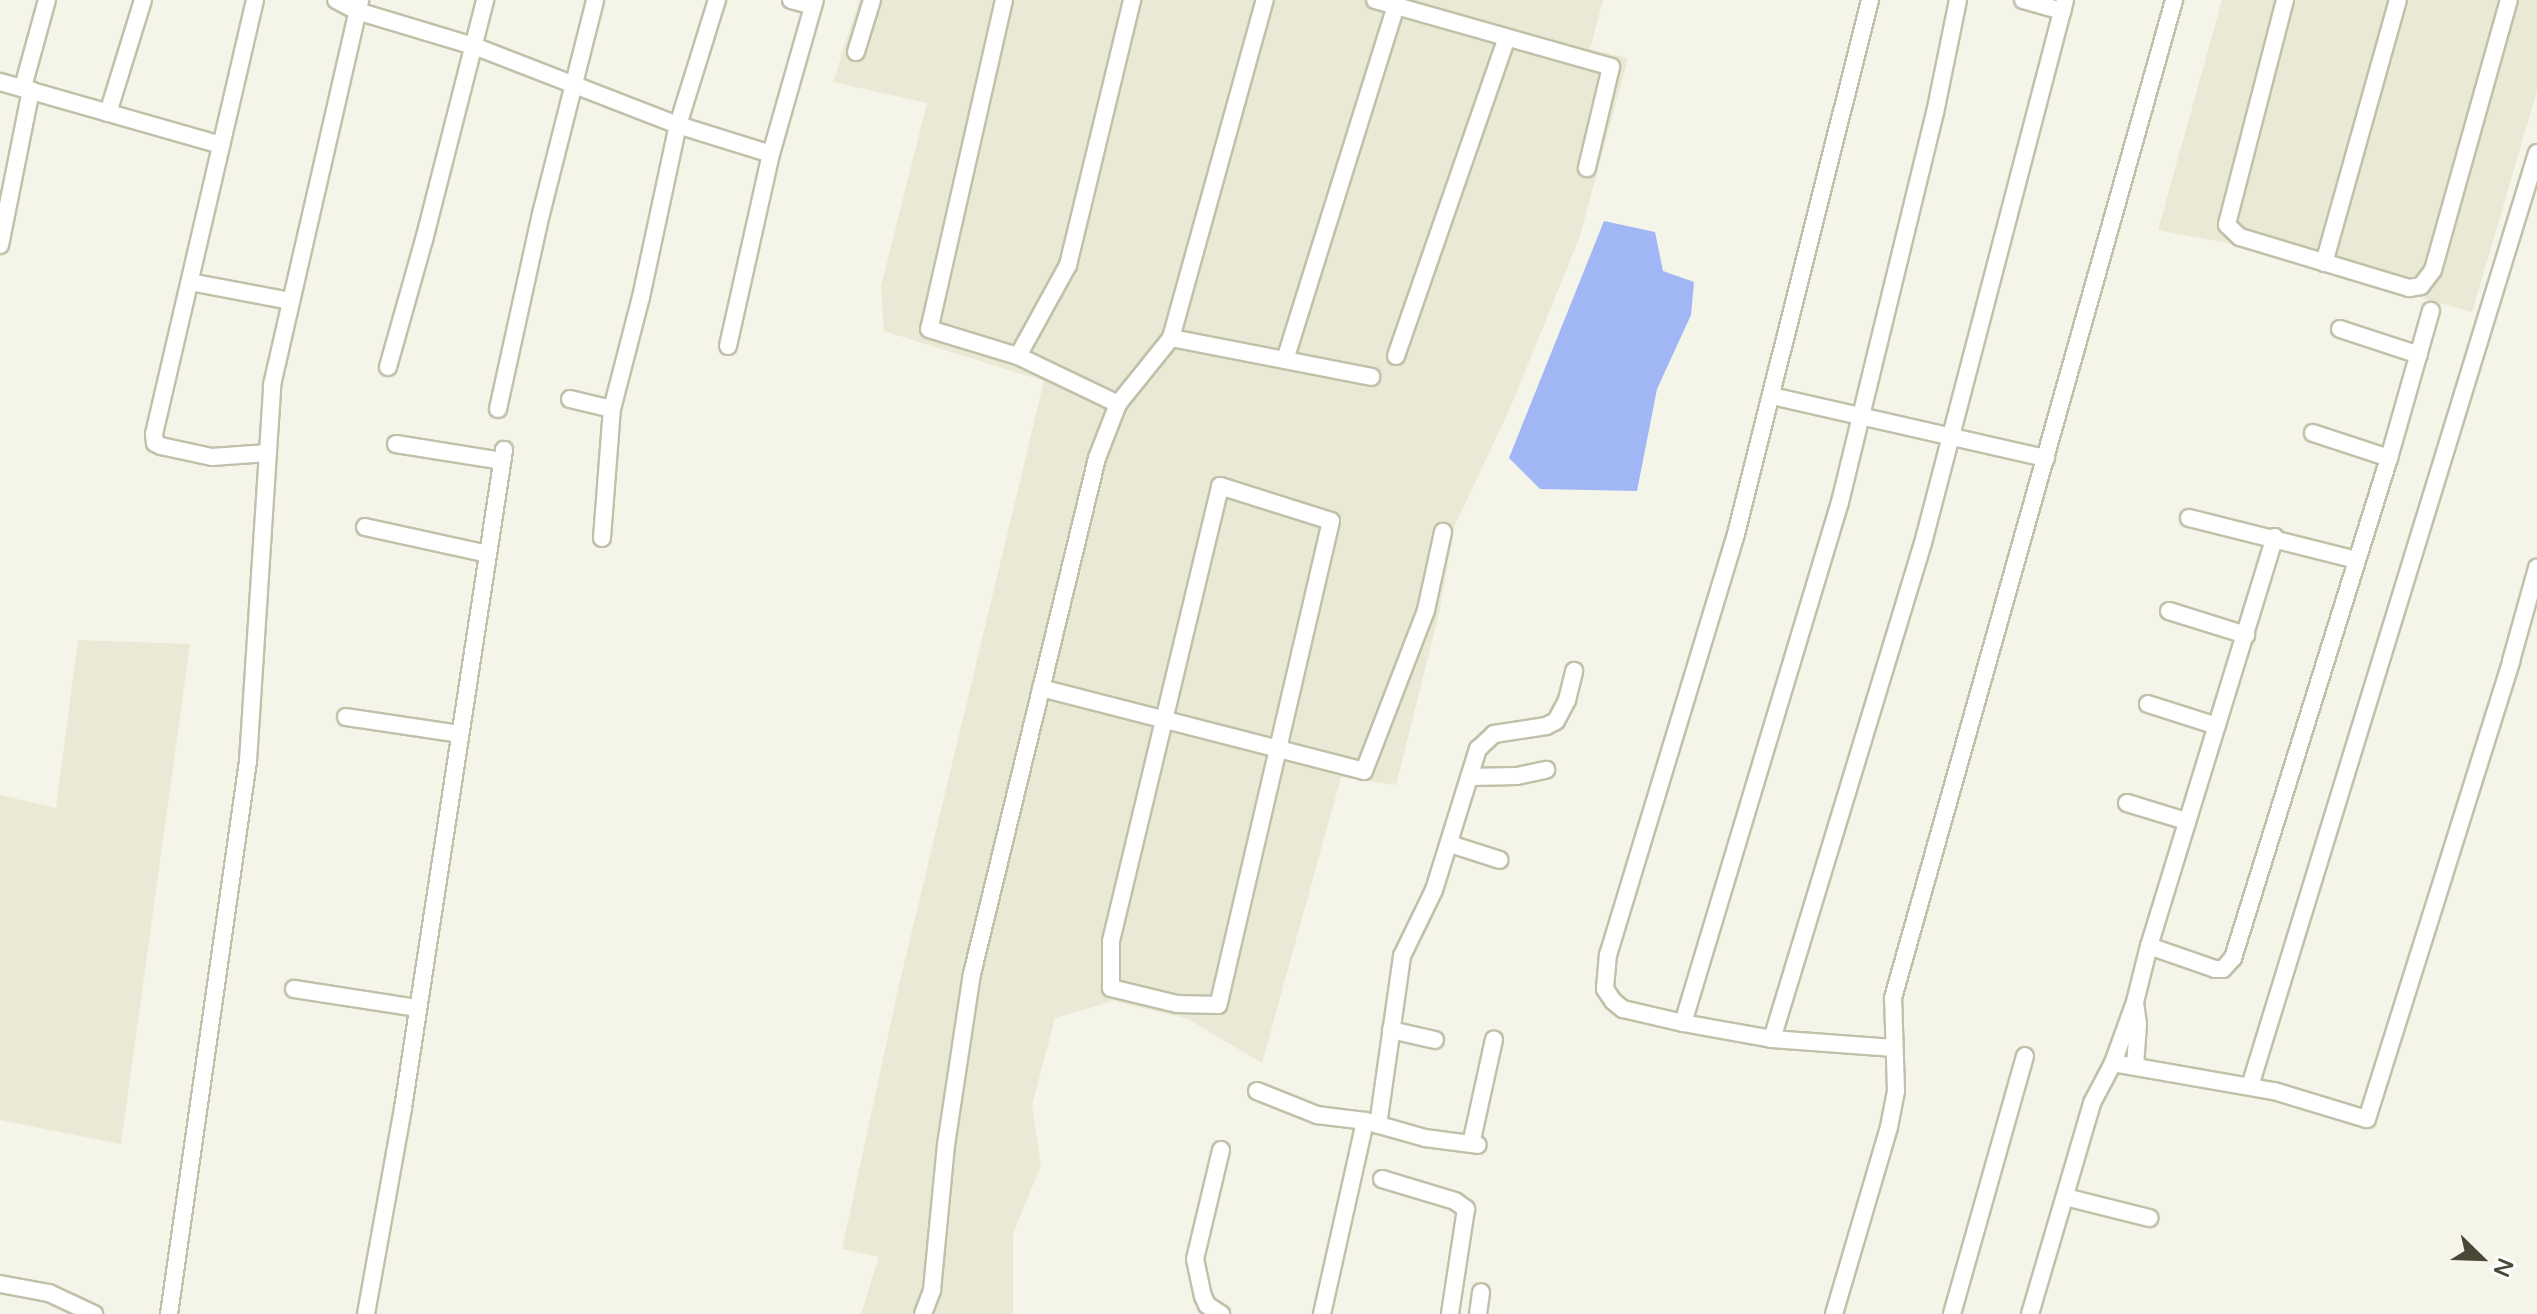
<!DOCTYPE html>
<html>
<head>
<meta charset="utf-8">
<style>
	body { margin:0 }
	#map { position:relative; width:2537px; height:1314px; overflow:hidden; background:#f4f5e8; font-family:"Varela Round",sans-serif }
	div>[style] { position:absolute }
	.residential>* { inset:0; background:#e9e9d5 }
	.water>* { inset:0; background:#a1b6f5 }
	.roads { filter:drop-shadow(2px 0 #c1c1aa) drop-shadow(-2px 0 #c1c1aa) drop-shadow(0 2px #c1c1aa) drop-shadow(0 -2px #c1c1aa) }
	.minor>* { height:16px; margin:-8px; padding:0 8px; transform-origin:8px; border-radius:8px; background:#fff }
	span { translate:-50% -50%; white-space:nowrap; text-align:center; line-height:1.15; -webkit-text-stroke:7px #fff; paint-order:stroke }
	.north { position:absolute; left:2441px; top:1218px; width:80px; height:80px; -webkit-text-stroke:6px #fff; paint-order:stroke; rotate:113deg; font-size:22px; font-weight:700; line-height:32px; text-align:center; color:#494836 }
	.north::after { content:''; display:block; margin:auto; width:28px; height:36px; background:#494836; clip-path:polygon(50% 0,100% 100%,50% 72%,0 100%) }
</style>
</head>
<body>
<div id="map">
	<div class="residential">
		<div style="clip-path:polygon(859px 0,1603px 0,1590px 49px,1628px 58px,1580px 236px,1511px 406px,1455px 525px,1439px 613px,1396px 785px,1341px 777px,1262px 1063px,1188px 1019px,1113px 1001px,1055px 1018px,1032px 1105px,1041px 1166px,1013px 1233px,1013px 1314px,861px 1314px,879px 1257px,842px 1249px,899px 985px,1044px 381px,884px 331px,881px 286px,927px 103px,833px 82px)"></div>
		<div style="clip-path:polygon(2222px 0,2537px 0,2537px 91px,2472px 312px,2232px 244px,2158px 230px)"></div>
		<div style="clip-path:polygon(78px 640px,190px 644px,121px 1144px,0 1120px,0 795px,56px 808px)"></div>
	</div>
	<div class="water">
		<div style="clip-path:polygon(1604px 221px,1655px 232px,1663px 271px,1694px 282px,1691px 315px,1657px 389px,1637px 491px,1540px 489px,1509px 458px)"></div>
	</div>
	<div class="roads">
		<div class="minor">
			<div style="left:255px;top:0;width:446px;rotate:103.1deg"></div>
			<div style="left:154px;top:434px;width:9px;rotate:84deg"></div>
			<div style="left:155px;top:443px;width:7px;rotate:27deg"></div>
			<div style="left:161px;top:446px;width:52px;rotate:12.2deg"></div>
			<div style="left:212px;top:457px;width:56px;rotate:-4.1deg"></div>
			<div style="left:336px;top:0;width:24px;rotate:28deg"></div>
			<div style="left:357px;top:11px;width:122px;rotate:16.7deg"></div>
			<div style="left:474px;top:46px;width:219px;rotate:21.2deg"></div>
			<div style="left:678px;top:125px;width:97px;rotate:17.3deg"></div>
			<div style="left:791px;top:0;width:23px;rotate:15deg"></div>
			<div style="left:1004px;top:0;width:337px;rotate:102.8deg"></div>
			<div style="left:929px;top:329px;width:93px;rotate:16.9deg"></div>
			<div style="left:1018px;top:356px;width:111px;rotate:25.6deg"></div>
			<div style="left:1375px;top:0;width:245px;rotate:15.8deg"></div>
			<div style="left:1611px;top:67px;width:104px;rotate:103.4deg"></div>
			<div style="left:1870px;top:0;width:551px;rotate:104.09deg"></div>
			<div style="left:1736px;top:534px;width:439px;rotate:106.9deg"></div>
			<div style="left:1608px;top:954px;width:35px;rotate:95deg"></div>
			<div style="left:1605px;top:989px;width:14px;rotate:56deg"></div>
			<div style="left:1613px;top:1001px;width:13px;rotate:39deg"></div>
			<div style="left:1623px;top:1009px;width:62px;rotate:13.1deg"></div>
			<div style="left:1683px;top:1023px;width:90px;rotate:10.2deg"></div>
			<div style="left:1772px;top:1039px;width:122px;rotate:4.2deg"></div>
			<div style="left:2023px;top:0;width:41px;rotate:15.8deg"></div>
			<div style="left:2285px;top:0;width:232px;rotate:104.5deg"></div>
			<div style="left:2227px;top:225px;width:18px;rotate:43deg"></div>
			<div style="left:2240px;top:237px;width:177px;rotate:16.8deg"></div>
			<div style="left:2409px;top:288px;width:12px;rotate:-9deg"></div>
			<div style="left:2421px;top:286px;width:20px;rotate:-53deg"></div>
			<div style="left:2433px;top:270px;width:280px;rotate:-74.3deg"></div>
			<div style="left:856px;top:52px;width:54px;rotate:-72.9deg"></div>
			<div style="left:0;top:82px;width:230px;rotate:15.9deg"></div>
			<div style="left:23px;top:87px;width:90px;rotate:-74.6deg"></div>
			<div style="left:108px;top:113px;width:118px;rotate:-72.8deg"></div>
			<div style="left:0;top:245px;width:158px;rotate:-78.7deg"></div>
			<div style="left:2324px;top:263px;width:273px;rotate:-74.3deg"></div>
			<div style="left:190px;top:282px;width:103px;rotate:10.7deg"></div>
			<div style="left:2340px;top:329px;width:83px;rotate:18.2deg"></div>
			<div style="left:1171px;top:338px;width:204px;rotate:11deg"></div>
			<div style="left:728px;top:346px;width:197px;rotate:-77.4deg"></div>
			<div style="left:771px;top:154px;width:160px;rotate:-74.1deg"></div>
			<div style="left:1018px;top:356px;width:104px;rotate:-61.2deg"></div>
			<div style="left:1068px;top:265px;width:273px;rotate:-76.4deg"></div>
			<div style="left:1396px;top:356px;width:337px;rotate:-70.8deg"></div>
			<div style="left:1285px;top:360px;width:371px;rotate:-72.6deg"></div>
			<div style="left:388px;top:367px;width:132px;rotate:-74.2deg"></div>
			<div style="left:424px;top:240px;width:248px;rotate:-75.7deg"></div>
			<div style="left:1772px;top:396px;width:281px;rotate:12.8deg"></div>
			<div style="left:570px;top:399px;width:43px;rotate:13.4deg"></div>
			<div style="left:498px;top:409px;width:200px;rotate:-77.6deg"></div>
			<div style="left:541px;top:214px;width:221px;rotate:-75.8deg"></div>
			<div style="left:2313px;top:433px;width:80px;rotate:18.2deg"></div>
			<div style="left:396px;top:444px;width:107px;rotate:9.1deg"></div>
			<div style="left:1220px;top:486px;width:116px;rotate:17.5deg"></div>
			<div style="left:1331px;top:521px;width:497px;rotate:103.1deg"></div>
			<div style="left:1218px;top:1005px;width:41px;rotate:-178.6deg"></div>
			<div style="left:1177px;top:1004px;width:68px;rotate:-166.4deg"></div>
			<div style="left:1111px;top:988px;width:47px;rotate:-90deg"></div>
			<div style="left:1111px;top:941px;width:468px;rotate:-76.5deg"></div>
			<div style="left:2189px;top:518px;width:172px;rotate:14.1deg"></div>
			<div style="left:365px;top:527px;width:126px;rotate:12.4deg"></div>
			<div style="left:602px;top:538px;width:129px;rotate:-85.6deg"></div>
			<div style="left:612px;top:409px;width:116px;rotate:-75.5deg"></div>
			<div style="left:641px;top:297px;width:176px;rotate:-77.9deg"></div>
			<div style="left:678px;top:125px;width:131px;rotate:-72.7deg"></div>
			<div style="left:2169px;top:611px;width:81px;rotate:17.3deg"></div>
			<div style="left:1041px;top:688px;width:333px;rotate:14.4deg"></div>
			<div style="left:1364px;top:771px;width:173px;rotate:-68.9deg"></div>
			<div style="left:1426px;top:610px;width:80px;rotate:-77.7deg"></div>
			<div style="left:2148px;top:704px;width:72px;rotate:17.7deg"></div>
			<div style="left:346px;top:717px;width:115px;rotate:8.5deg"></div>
			<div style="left:1470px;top:777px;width:47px;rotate:-1.2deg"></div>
			<div style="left:1517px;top:776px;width:30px;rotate:-12deg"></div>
			<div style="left:2127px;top:803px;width:62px;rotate:17deg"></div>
			<div style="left:1450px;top:844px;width:52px;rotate:17.7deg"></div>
			<div style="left:2149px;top:946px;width:428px;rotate:-72.9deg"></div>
			<div style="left:294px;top:989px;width:124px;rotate:8.8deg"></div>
			<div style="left:1683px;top:1023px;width:544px;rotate:-73.23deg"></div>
			<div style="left:1840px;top:502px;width:400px;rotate:-76.3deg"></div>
			<div style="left:1935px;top:113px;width:115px;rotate:-78.5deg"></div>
			<div style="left:1391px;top:1030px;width:45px;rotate:12.8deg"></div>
			<div style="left:1772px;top:1039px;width:518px;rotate:-73.07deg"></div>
			<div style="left:1923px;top:543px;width:561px;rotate:-75.34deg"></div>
			<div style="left:2113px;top:1063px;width:163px;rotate:9.9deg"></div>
			<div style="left:2274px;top:1091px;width:97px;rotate:16.8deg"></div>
			<div style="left:2367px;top:1119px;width:480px;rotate:-72.5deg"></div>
			<div style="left:2511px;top:661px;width:97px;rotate:-74.4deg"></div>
			<div style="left:2135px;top:1066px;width:42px;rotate:-85.9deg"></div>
			<div style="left:2138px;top:1024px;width:21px;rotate:-98deg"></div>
			<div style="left:2250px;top:1086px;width:976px;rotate:-72.9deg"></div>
			<div style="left:1257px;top:1091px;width:65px;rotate:21.8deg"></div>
			<div style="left:1317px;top:1115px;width:48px;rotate:7.1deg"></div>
			<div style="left:1365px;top:1121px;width:62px;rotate:15.8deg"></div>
			<div style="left:1425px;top:1138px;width:53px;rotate:7.5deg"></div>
			<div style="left:1378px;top:1125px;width:171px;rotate:-81.9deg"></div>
			<div style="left:1402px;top:956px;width:73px;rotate:-64.1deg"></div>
			<div style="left:1434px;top:890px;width:148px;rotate:-72.7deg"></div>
			<div style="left:1478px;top:749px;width:22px;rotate:-43deg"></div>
			<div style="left:1494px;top:734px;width:53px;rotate:-8.7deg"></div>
			<div style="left:1546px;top:726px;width:11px;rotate:-27deg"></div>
			<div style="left:1556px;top:721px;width:24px;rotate:-62deg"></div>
			<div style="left:1567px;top:700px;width:30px;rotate:-76deg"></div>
			<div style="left:1471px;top:1144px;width:107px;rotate:-77.6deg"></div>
			<div style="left:1221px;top:1150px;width:112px;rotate:103.4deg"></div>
			<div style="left:1195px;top:1259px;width:38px;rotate:78deg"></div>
			<div style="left:1203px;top:1296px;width:10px;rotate:66deg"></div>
			<div style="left:1207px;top:1305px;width:17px;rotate:33deg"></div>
			<div style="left:1382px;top:1179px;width:76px;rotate:16.8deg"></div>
			<div style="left:1455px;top:1201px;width:14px;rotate:36deg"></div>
			<div style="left:1466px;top:1209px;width:106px;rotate:98.7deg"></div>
			<div style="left:2065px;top:1197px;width:87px;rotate:14deg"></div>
			<div style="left:0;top:1284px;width:50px;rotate:10.4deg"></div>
			<div style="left:49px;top:1293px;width:50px;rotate:25deg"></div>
			<div style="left:169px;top:1314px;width:559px;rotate:-81.87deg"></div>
			<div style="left:248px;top:761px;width:377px;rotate:-86.3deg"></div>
			<div style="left:272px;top:385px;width:395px;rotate:-77.1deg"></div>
			<div style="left:366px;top:1314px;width:209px;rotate:-79.8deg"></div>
			<div style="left:403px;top:1108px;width:666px;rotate:-81.27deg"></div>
			<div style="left:923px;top:1314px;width:26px;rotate:-69deg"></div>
			<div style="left:932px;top:1290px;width:146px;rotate:-84.5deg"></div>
			<div style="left:946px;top:1145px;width:173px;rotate:-81.4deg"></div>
			<div style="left:972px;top:974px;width:531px;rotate:-76.38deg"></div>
			<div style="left:1097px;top:458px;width:58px;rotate:-68.7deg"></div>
			<div style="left:1118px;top:404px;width:85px;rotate:-51.2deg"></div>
			<div style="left:1171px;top:338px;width:351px;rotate:-74.5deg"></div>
			<div style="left:1322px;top:1314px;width:198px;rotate:-77.4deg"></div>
			<div style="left:1478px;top:1314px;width:22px;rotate:-82deg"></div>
			<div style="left:1834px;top:1314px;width:195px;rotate:-73.6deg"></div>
			<div style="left:1889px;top:1127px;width:37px;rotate:-79deg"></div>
			<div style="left:1896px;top:1091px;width:93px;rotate:-91.8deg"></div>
			<div style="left:1893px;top:998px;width:1037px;rotate:-74.27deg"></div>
			<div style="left:1952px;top:1314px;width:268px;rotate:-74.2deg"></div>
			<div style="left:2030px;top:1314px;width:220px;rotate:-73.6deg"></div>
			<div style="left:2092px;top:1103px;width:45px;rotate:-62.3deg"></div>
			<div style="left:2113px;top:1063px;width:65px;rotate:-70.2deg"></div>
			<div style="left:2135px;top:1002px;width:58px;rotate:-76deg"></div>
			<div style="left:2149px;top:946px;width:70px;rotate:19.2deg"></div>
			<div style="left:2215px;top:969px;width:8px"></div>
			<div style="left:2223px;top:969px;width:15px;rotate:-48deg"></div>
			<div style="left:2233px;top:958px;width:524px;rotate:-72.67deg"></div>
			<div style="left:2389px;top:458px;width:153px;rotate:-74.1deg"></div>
		</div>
	</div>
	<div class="north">N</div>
</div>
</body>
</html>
